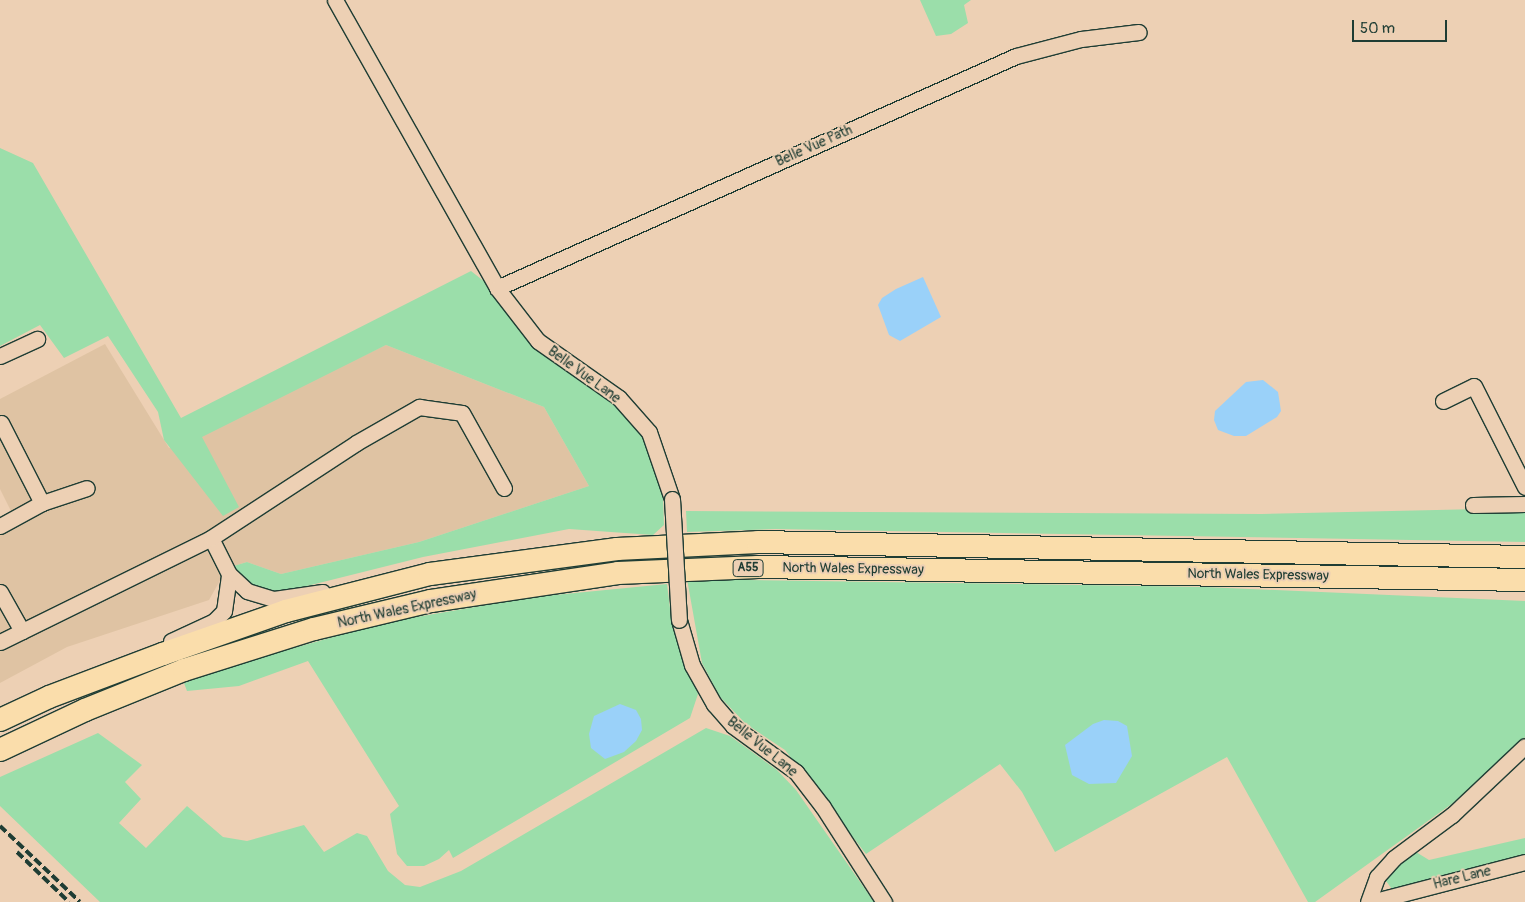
<!DOCTYPE html>
<html>
<head>
<meta charset="utf-8">
<style>
	body { margin:0 }
	#map { position:relative; width:1525px; height:902px; overflow:hidden; background:#edd0b4; font-family:Pangolin,sans-serif }
	div>[style] { position:absolute }
	.built>* { inset:0; background:#dfc3a3 }
	.green>* { inset:0; background:#9bdeaa }
	.water>* { inset:0; background:#9ad1f9 }
	.roads { filter:drop-shadow(1px 0 #1f3d34) drop-shadow(-1px 0 #1f3d34) drop-shadow(0 1px #1f3d34) drop-shadow(0 -1px #1f3d34) }
	.minor>* { height:15px; margin:-7.5px; padding:0 7.5px; transform-origin:7.5px; border-radius:7.5px; background:#edd0b4 }
	.highway>* { height:22px; margin:-11px; padding:0 11px; transform-origin:11px; border-radius:11px; background:#faddab }
	.rail>* { height:4px; margin-top:-2px; transform-origin:0; background:repeating-linear-gradient(90deg,#1f3d34 0 8px,transparent 0 12px) }
	.bridges { filter:drop-shadow(1px 0 #1f3d34) drop-shadow(-1px 0 #1f3d34) drop-shadow(0 1px #1f3d34) drop-shadow(0 -1px #1f3d34) }
	.minor-bridge>* { height:15px; margin:-7.5px; padding:0 7.5px; transform-origin:7.5px; border-radius:7.5px; background:#edd0b4 }
	span { translate:-50% -50%; white-space:nowrap; text-align:center; line-height:1.15; -webkit-text-stroke:4px #edd0b4; paint-order:stroke }
	.shield-label span { padding:1px 4px; background:#edd0b4; border:1px solid; border-radius:4px; -webkit-text-stroke-width:0 }
	.shield-label { font-size:12px; color:#1f3d34; font-weight:700 }
	.street-label { font-size:14px; color:#1f3d34 }
	.scale { position:absolute; left:1352px; top:20px; width:95px; height:22px; box-sizing:border-box; border:2px solid #1f3d34; border-top:0; padding-left:6px; font-size:15px; line-height:18px; white-space:nowrap; color:#1f3d34; -webkit-text-stroke:4px #edd0b4; paint-order:stroke }
</style>
</head>
<body>
<div id="map">
	<div class="built">
		<div style="clip-path:polygon(105px 344px,169px 448px,386px 345px,544px 407px,589px 486px,419px 542px,281px 574px,247px 562px,227px 568px,209px 600px,67px 647px,0 683px,0 519px,12px 513px,0 489px,0 399px)"></div>
	</div>
	<div class="green">
		<div style="clip-path:polygon(920px 0,971px 0,964px 5px,968px 23px,951px 34px,936px 36px)"></div>
		<div style="clip-path:polygon(0 148px,33px 163px,181px 418px,471px 271px,495px 290px,536px 346px,616px 402px,644px 435px,663px 496px,664px 525px,653px 535px,569px 529px,423px 557px,279px 593px,256px 588px,244px 576px,227px 568px,247px 562px,281px 574px,419px 542px,589px 486px,544px 407px,386px 345px,202px 437px,239px 507px,223px 516px,164px 440px,158px 412px,108px 336px,64px 358px,40px 325px,0 346px)"></div>
		<div style="clip-path:polygon(1525px 508px,1525px 542px,775px 529px,687px 532px,686px 511px,1262px 514px)"></div>
		<div style="clip-path:polygon(687px 579px,1205px 587px,1525px 601px,1525px 737px,1453px 803px,1315px 902px,1308px 902px,1227px 757px,1055px 852px,1022px 792px,1000px 764px,866px 854px,785px 750px,746px 724px,720px 697px,702px 663px)"></div>
		<div style="clip-path:polygon(667px 584px,672px 624px,698px 694px,690px 718px,453px 858px,449px 850px,439px 859px,424px 866px,407px 866px,397px 854px,390px 814px,399px 806px,308px 661px,239px 686px,187px 691px,184px 683px,236px 664px,387px 622px,534px 597px)"></div>
		<div style="clip-path:polygon(706px 728px,730px 736px,777px 770px,796px 790px,874px 902px,100px 902px,0 806px,0 777px,98px 733px,142px 765px,125px 782px,141px 799px,119px 823px,146px 848px,187px 806px,223px 837px,247px 841px,304px 825px,324px 852px,357px 833px,367px 836px,388px 871px,405px 885px,420px 887px,461px 871px)"></div>
		<div style="clip-path:polygon(1525px 838px,1525px 855px,1392px 889px,1383px 877px,1416px 852px,1429px 860px)"></div>
	</div>
	<div class="water">
		<div style="clip-path:polygon(923px 277px,941px 317px,900px 341px,889px 335px,878px 305px,882px 298px,896px 289px)"></div>
		<div style="clip-path:polygon(1263px 380px,1278px 392px,1281px 411px,1277px 417px,1246px 436px,1234px 436px,1218px 430px,1214px 420px,1215px 411px,1246px 382px)"></div>
		<div style="clip-path:polygon(620px 704px,636px 710px,641px 719px,642px 730px,636px 741px,624px 752px,605px 759px,591px 748px,589px 734px,594px 716px)"></div>
		<div style="clip-path:polygon(1104px 720px,1118px 721px,1127px 726px,1132px 756px,1116px 783px,1089px 784px,1072px 775px,1065px 745px,1093px 724px)"></div>
	</div>
	<div class="roads">
		<div class="minor">
			<div style="left:335px;top:0;width:330px;rotate:60.6deg"></div>
			<div style="left:497px;top:288px;width:67px;rotate:52.3deg"></div>
			<div style="left:538px;top:341px;width:99px;rotate:35.1deg"></div>
			<div style="left:619px;top:398px;width:45px;rotate:48.6deg"></div>
			<div style="left:649px;top:432px;width:71px;rotate:71.1deg"></div>
			<div style="left:497px;top:288px;width:568px;rotate:-24.09deg"></div>
			<div style="left:1016px;top:56px;width:67px;rotate:-14.7deg"></div>
			<div style="left:1081px;top:39px;width:58px;rotate:-6.9deg"></div>
			<div style="left:0;top:356px;width:41px;rotate:-24.7deg"></div>
			<div style="left:1443px;top:401px;width:34px;rotate:-26deg"></div>
			<div style="left:1474px;top:386px;width:113px;rotate:63.2deg"></div>
			<div style="left:1px;top:423px;width:90px;rotate:62.9deg"></div>
			<div style="left:1473px;top:505px;width:52px;rotate:-1.1deg"></div>
			<div style="left:0;top:526px;width:48px;rotate:-28.7deg"></div>
			<div style="left:42px;top:503px;width:47px;rotate:-18.4deg"></div>
			<div style="left:229px;top:574px;width:25px;rotate:43deg"></div>
			<div style="left:247px;top:591px;width:28px;rotate:17deg"></div>
			<div style="left:274px;top:599px;width:49px;rotate:-8.3deg"></div>
			<div style="left:0;top:592px;width:45px;rotate:60.6deg"></div>
			<div style="left:679px;top:620px;width:47px;rotate:73.9deg"></div>
			<div style="left:692px;top:665px;width:45px;rotate:60.6deg"></div>
			<div style="left:714px;top:704px;width:29px;rotate:49deg"></div>
			<div style="left:733px;top:726px;width:78px;rotate:36.1deg"></div>
			<div style="left:796px;top:772px;width:44px;rotate:52.4deg"></div>
			<div style="left:823px;top:807px;width:113px;rotate:57.3deg"></div>
			<div style="left:171px;top:641px;width:47px;rotate:-24.9deg"></div>
			<div style="left:214px;top:621px;width:14px;rotate:-45deg"></div>
			<div style="left:224px;top:611px;width:37px;rotate:-82deg"></div>
			<div style="left:229px;top:574px;width:40px;rotate:-116.6deg"></div>
			<div style="left:0;top:642px;width:235px;rotate:-26.2deg"></div>
			<div style="left:211px;top:538px;width:173px;rotate:-33.2deg"></div>
			<div style="left:356px;top:443px;width:73px;rotate:-29.7deg"></div>
			<div style="left:419px;top:407px;width:43px;rotate:7.9deg"></div>
			<div style="left:462px;top:413px;width:86px;rotate:60.8deg"></div>
			<div style="left:1368px;top:902px;width:27px;rotate:-70deg"></div>
			<div style="left:1377px;top:877px;width:25px;rotate:-48deg"></div>
			<div style="left:1394px;top:858px;width:72px;rotate:-36.6deg"></div>
			<div style="left:1452px;top:815px;width:100px;rotate:-43.4deg"></div>
			<div style="left:1371px;top:902px;width:159px;rotate:-14.6deg"></div>
		</div>
		<div class="highway">
			<div style="left:0;top:720px;width:54px;rotate:-25.1deg"></div>
			<div style="left:49px;top:697px;width:122px;rotate:-20.7deg"></div>
			<div style="left:163px;top:654px;width:130px;rotate:-19.3deg"></div>
			<div style="left:286px;top:611px;width:149px;rotate:-14.4deg"></div>
			<div style="left:430px;top:574px;width:189px;rotate:-7.6deg"></div>
			<div style="left:617px;top:549px;width:141px;rotate:-2.8deg"></div>
			<div style="left:758px;top:542px;width:767px;rotate:1.12deg"></div>
			<div style="left:0;top:750px;width:94px;rotate:-25.2deg"></div>
			<div style="left:85px;top:710px;width:107px;rotate:-22deg"></div>
			<div style="left:184px;top:670px;width:136px;rotate:-17.5deg"></div>
			<div style="left:314px;top:629px;width:120px;rotate:-13.5deg"></div>
			<div style="left:431px;top:601px;width:189px;rotate:-8.5deg"></div>
			<div style="left:618px;top:573px;width:140px;rotate:-2.5deg"></div>
			<div style="left:758px;top:567px;width:767px;rotate:0.97deg"></div>
		</div>
	</div>
	<div class="rail">
		<div style="left:0;top:826px;width:110px;rotate:43.5deg"></div>
		<div style="left:17px;top:852px;width:72px;rotate:43.9deg"></div>
	</div>
	<div class="bridges">
		<div class="minor-bridge">
			<div style="left:672px;top:499px;width:121px;rotate:86.7deg"></div>
		</div>
	</div>
	<div class="shield-label">
		<span style="left:748px;top:568px">A55</span>
	</div>
	<div class="street-label">
		<span style="left:814px;top:146px;rotate:-24deg">Belle Vue Path</span>
		<span style="left:584px;top:375px;rotate:36deg">Belle Vue Lane</span>
		<span style="left:853px;top:569px;rotate:1deg">North Wales Expressway</span>
		<span style="left:1258px;top:575px;rotate:1deg">North Wales Expressway</span>
		<span style="left:407px;top:609px;rotate:-12deg">North Wales Expressway</span>
		<span style="left:762px;top:747px;rotate:39deg">Belle Vue Lane</span>
		<span style="left:1462px;top:878px;rotate:-14deg">Hare Lane</span>
	</div>
	<div class="scale">50 m</div>
</div>
</body>
</html>
